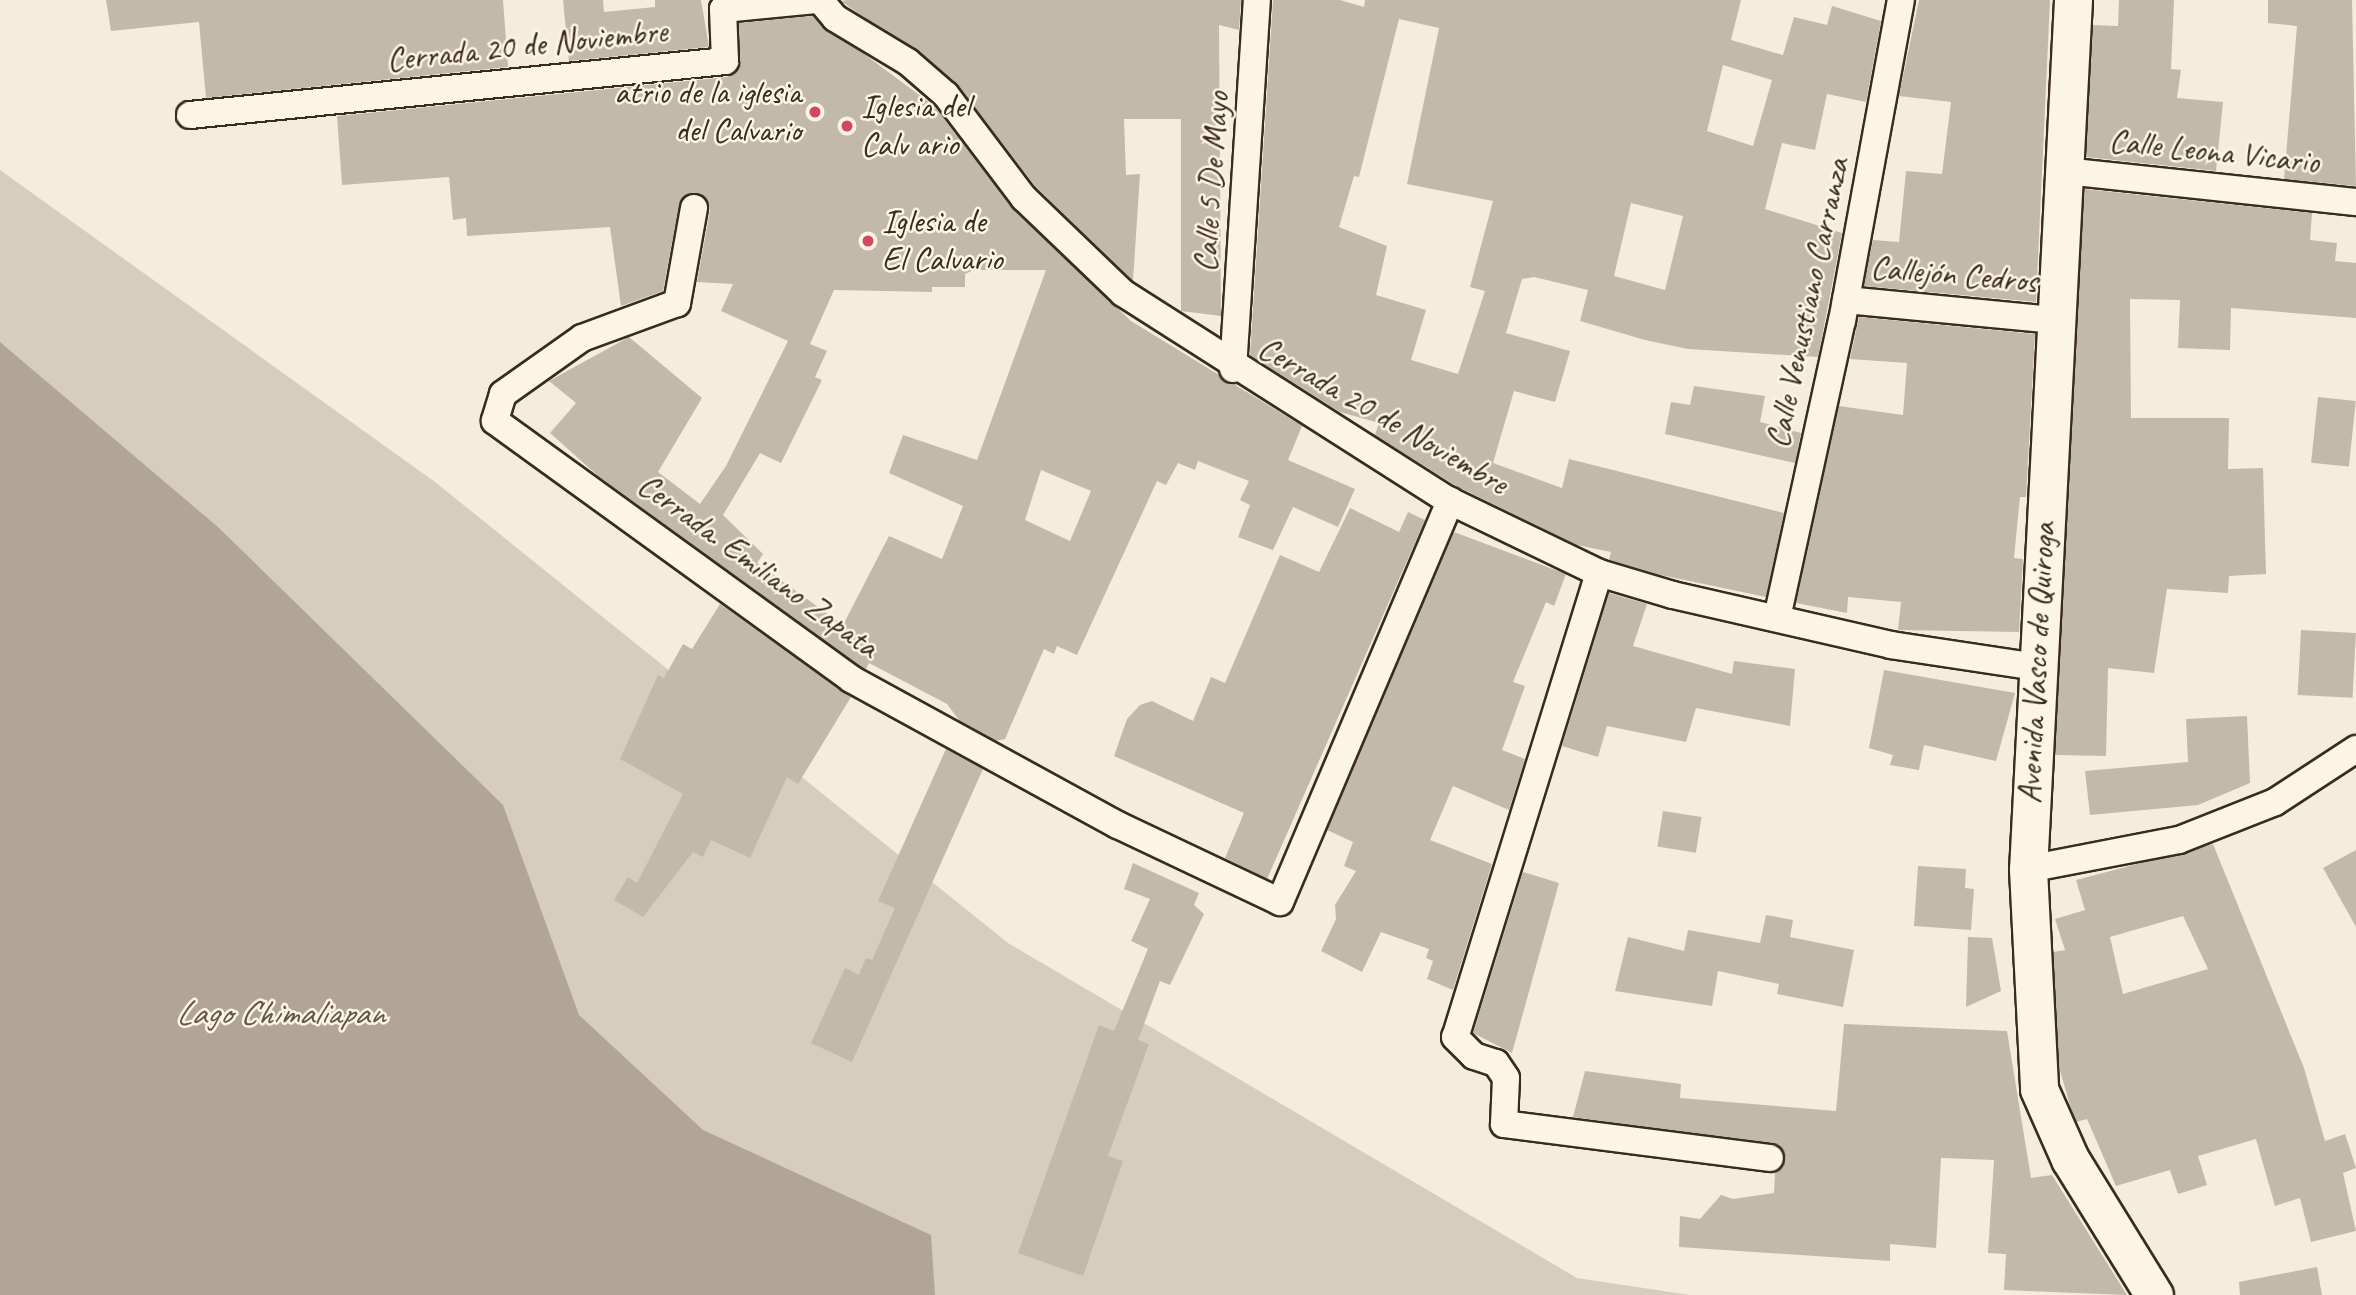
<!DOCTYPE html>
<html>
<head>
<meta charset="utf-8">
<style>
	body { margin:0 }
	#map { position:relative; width:2356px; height:1295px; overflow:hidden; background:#f4eddd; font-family:Caveat,sans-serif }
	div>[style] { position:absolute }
	.green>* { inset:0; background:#d6cdbd }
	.water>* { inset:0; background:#b0a596 }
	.building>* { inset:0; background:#c3b9aa; transform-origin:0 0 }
	.roads { filter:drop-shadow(2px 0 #3b2a1e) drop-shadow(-2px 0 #3b2a1e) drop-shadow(0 2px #3b2a1e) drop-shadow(0 -2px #3b2a1e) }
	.street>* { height:26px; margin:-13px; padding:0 13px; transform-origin:13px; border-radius:13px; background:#fcf5e5 }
	.secondary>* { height:37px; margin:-18.5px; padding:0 18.5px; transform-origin:18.5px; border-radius:18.5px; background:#fcf5e5 }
	.dots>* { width:19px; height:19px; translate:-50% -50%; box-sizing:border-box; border:4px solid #fcf5e5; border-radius:50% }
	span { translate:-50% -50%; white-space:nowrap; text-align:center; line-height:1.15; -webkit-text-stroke:5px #fcf5e5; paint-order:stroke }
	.street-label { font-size:33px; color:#3b2a1e }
	.poi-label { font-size:33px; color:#3b2a1e }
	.right { translate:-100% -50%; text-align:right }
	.left { translate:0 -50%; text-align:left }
	.water-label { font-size:35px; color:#645548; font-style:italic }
</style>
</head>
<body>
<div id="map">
	<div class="green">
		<div style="clip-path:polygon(0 170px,435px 482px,1008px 943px,1577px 1278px,1690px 1295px,0 1295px)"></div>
	</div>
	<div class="water">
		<div style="clip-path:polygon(0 342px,219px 528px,503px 805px,579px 1015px,703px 1130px,931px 1235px,935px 1295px,0 1295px)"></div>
	</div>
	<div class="building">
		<div style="clip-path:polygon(106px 0,503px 0,508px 67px,206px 98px,199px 22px,111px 31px)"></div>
		<div style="clip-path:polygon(563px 0,603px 0,604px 12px,655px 7px,655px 0,701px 0,709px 47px,569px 61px)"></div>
		<div style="clip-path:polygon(847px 0,1241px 0,1239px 30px,1219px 25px,1221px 316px,1181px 311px,1181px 119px,1124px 119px,1126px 175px,1140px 174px,1133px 281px,1036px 187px,956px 83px,841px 1px)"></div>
		<div style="clip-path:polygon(evenodd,1273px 0,1340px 0,1364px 7px,1365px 0,1741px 0,1731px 40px,1783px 55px,1794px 17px,1827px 25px,1832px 6px,1881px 21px,1866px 102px,1827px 94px,1815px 150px,1782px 143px,1765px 209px,1842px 233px,1818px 357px,1688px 349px,1645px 340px,1580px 321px,1588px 290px,1534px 277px,1522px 279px,1506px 333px,1570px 351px,1555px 402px,1514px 391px,1493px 463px,1562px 488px,1569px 459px,1784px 513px,1766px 597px,1656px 574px,1609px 560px,1611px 552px,1577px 545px,1458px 487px,1375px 435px,1379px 423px,1340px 412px,1250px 355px,1273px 0,1399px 19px,1439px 28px,1407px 184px,1493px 201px,1470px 287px,1485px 291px,1458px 374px,1411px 360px,1426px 310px,1376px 295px,1387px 246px,1339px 227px,1354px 176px,1359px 177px,1399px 19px,1273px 0,1723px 65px,1772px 80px,1753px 146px,1707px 131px,1723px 65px,1273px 0,1631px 203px,1683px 216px,1665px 290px,1614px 276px,1631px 203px)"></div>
		<div style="clip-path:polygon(1919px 0,2050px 0,2036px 302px,1864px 286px,1873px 240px,1899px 242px,1906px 171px,1942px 174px,1951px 102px,1899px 96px)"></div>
		<div style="clip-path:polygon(2119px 0,2174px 0,2171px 69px,2181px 70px,2177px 98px,2223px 102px,2216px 171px,2086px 157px,2093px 25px,2118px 26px)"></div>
		<div style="clip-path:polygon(2268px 0,2352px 0,2356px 186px,2284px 179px,2297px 26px,2268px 23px)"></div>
		<div style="clip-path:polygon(evenodd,813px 16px,934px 106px,1013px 209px,1131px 321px,1302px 426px,1288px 460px,1355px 489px,1338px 527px,1293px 507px,1273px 550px,1238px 537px,1250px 505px,1240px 500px,1249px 481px,1198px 461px,1195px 470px,1178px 463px,1166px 485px,1157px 481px,1077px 655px,1057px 646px,1054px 654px,1044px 649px,1005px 739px,996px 741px,959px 720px,947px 704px,869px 663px,866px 669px,859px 666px,597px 475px,550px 433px,576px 403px,549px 381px,629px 337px,702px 398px,658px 472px,700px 504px,726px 466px,788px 341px,721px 311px,733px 284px,697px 282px,710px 211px,705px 196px,689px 193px,679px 205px,663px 291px,621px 306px,610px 227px,467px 236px,466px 218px,453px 220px,449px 177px,342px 185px,337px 116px,727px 77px,739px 67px,739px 23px,813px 16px,974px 270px,1046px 270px,977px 460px,903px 435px,889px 473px,963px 506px,942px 559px,889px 536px,843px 625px,757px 563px,763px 554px,723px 515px,760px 453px,781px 463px,822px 380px,815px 377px,827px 351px,810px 344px,834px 290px,932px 292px,932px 287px,965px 287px,965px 274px,974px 270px,813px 16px,1041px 470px,1091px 491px,1070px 541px,1025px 520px,1041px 470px)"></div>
		<div style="clip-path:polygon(2084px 189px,2312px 213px,2310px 240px,2337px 243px,2335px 261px,2356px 263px,2356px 318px,2231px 308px,2230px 350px,2178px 348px,2180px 300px,2130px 299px,2131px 418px,2229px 418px,2228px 469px,2263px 468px,2266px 574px,2229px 576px,2228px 593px,2167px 589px,2154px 673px,2108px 668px,2106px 756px,2055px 755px)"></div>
		<div style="clip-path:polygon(1859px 317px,2035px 334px,2026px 497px,2020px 497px,2014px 558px,2023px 559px,2019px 632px,1898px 630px,1901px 602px,1848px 597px,1847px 613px,1796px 603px,1839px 406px,1903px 415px,1907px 363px,1850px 359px)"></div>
		<div style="clip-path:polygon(1694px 386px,1765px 396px,1760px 422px,1801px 433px,1795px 463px,1665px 434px,1671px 402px,1690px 405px)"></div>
		<div style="left:2318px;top:397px;width:38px;height:66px;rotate:6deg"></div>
		<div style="clip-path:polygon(1350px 508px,1399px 532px,1408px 512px,1425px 520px,1267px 879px,1225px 858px,1244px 813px,1114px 756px,1127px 719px,1140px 705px,1152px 701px,1193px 721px,1211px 677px,1225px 683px,1280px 555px,1319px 572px)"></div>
		<div style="clip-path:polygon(1454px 532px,1566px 574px,1554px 606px,1546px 602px,1513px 682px,1525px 686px,1502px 750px,1525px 759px,1509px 810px,1453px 786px,1430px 840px,1492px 864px,1453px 990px,1427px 979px,1433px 961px,1426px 958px,1429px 949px,1381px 932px,1362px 972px,1321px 951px,1336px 919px,1335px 905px,1356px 871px,1344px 866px,1353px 842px,1327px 830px)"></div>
		<div style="clip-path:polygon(1609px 593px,1647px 604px,1633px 646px,1732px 674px,1734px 661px,1795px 669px,1790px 726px,1696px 708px,1686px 742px,1607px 726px,1598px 757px,1562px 746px)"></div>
		<div style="clip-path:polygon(720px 604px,851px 697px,798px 784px,787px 777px,750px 858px,711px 840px,703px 857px,693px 852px,643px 917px,614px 900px,628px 877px,637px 883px,683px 794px,620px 759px,658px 675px,664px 678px,683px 644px,692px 649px)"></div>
		<div style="left:2301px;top:630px;width:55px;height:65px;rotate:3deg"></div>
		<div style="clip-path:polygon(1884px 670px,2015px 693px,1996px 761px,1924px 745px,1919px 770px,1890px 765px,1893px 755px,1869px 748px)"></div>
		<div style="clip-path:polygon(2247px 716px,2250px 783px,2198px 805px,2090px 815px,2085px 771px,2188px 762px,2186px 719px)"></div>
		<div style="clip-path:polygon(946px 749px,983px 769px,852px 1062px,811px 1043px,845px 968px,859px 975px,866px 958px,872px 960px,895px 908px,878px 901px)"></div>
		<div style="left:1663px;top:811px;width:39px;height:36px;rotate:9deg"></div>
		<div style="clip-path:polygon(evenodd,2213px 844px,2304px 1068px,2325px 1141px,2345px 1134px,2356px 1168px,2343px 1173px,2356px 1231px,2311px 1242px,2300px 1198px,2275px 1206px,2256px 1139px,2198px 1156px,2207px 1185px,2178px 1194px,2170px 1170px,2116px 1186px,2087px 1119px,2076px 1122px,2071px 1109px,2059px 1067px,2053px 952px,2065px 950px,2055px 919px,2085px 910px,2076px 880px,2213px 844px,2183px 916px,2208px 969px,2123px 994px,2110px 937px,2183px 916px)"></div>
		<div style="clip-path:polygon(2356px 850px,2356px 927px,2323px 868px)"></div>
		<div style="clip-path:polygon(1133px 863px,1199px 893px,1194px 905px,1204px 914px,1170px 985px,1160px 981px,1138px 1040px,1149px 1044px,1108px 1156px,1123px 1161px,1083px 1276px,1018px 1253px,1099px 1025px,1114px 1031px,1148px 949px,1131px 941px,1150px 899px,1124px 889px)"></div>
		<div style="clip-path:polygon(1918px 866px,1966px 869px,1965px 888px,1974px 889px,1971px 930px,1914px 926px)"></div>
		<div style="clip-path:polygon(1523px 872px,1559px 883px,1512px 1053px,1473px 1033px)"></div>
		<div style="clip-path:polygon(1766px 915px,1793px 920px,1790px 937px,1854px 950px,1843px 1007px,1777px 994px,1779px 984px,1718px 971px,1712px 1006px,1615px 991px,1628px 937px,1684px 951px,1688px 930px,1760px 943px)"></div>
		<div style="clip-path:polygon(1968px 937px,1992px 938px,2001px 991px,1966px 1007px)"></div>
		<div style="clip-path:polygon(1844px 1024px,2007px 1031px,2031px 1178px,2052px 1175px,2127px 1295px,2004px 1290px,2006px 1254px,1988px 1253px,1994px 1160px,1941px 1158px,1936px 1248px,1890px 1244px,1890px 1261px,1679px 1247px,1680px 1216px,1700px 1219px,1721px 1195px,1733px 1199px,1774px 1193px,1775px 1173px,1785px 1161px,1780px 1146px,1573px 1117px,1585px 1071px,1681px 1084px,1680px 1098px,1836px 1111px)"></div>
		<div style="clip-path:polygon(2317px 1267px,2322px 1295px,2240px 1295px,2239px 1282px)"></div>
	</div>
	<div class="roads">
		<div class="street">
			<div style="left:820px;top:0;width:23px;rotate:50deg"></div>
			<div style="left:835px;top:18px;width:85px;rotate:31.1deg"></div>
			<div style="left:908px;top:62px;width:50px;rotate:41deg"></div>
			<div style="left:946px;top:95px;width:129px;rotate:52.9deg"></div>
			<div style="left:1024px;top:198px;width:137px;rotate:43.8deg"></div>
			<div style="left:1123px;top:293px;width:388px;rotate:32.5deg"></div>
			<div style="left:1450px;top:501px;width:165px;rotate:25.8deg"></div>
			<div style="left:1599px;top:573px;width:77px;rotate:16.6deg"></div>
			<div style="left:1673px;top:595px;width:224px;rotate:12.9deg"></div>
			<div style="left:1891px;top:645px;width:147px;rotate:8.6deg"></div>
			<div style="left:190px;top:115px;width:538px;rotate:-5.76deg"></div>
			<div style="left:725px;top:61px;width:52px;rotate:-92.2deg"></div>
			<div style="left:723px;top:9px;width:93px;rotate:-5.5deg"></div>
			<div style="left:2065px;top:171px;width:293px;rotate:6.1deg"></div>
			<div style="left:694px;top:208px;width:97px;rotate:100.1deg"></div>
			<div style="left:677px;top:303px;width:101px;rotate:159.8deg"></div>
			<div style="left:582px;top:338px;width:97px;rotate:144.7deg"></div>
			<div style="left:503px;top:394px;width:28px;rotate:107deg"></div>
			<div style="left:495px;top:421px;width:440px;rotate:35.9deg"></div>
			<div style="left:851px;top:679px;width:304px;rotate:28.7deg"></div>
			<div style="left:1118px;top:825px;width:179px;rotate:25.4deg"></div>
			<div style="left:1280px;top:902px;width:436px;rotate:-67deg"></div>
			<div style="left:1846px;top:300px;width:210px;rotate:5.5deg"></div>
			<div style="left:1233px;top:369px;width:370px;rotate:-86.3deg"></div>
			<div style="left:1599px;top:573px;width:486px;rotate:107.2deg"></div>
			<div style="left:1455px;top:1037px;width:27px;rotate:45deg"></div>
			<div style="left:1474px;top:1056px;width:23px;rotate:18deg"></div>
			<div style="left:1496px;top:1063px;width:18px;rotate:56deg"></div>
			<div style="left:1506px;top:1078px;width:46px;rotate:92.5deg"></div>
			<div style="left:1504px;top:1124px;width:268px;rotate:7.3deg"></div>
			<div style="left:1777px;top:618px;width:304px;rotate:-77.7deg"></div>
			<div style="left:1842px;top:321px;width:326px;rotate:-79.6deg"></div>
			<div style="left:2028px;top:869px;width:154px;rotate:-10.9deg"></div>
			<div style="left:2179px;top:840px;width:103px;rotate:-21.6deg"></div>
			<div style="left:2275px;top:802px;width:97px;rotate:-33.2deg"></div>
		</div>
		<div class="secondary">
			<div style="left:2073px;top:0;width:870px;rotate:92.96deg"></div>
			<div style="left:2028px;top:869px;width:220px;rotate:87.1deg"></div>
			<div style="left:2039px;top:1089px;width:77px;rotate:66.1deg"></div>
			<div style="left:2070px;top:1159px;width:160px;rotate:58.3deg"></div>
		</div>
	</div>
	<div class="dots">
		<div style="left:815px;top:112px;background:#d1495b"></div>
		<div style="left:847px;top:126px;background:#d1495b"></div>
		<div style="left:868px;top:241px;background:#d1495b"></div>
	</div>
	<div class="street-label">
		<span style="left:527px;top:46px;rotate:-6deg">Cerrada 20 de Noviembre</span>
		<span style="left:2214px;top:152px;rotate:6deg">Calle Leona Vicario</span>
		<span style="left:1212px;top:182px;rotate:-86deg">Calle 5 De Mayo</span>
		<span style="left:1954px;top:275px;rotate:5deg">Callejón Cedros</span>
		<span style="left:1808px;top:303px;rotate:-78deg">Calle Venustiano Carranza</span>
		<span style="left:1383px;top:416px;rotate:30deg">Cerrada 20 de Noviembre</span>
		<span style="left:758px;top:566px;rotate:36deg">Cerrada. Emiliano Zapata</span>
		<span style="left:2037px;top:663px;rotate:-87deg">Avenida Vasco de Quiroga</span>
	</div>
	<div class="poi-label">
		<span class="right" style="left:801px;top:112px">atrio de la iglesia<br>del Calvario</span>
		<span class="left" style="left:861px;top:126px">Iglesia del<br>Calv ario</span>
		<span class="left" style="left:882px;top:241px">Iglesia de<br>El Calvario</span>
	</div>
	<div class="water-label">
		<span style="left:280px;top:1013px">Lago Chimaliapan</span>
	</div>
</div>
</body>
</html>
